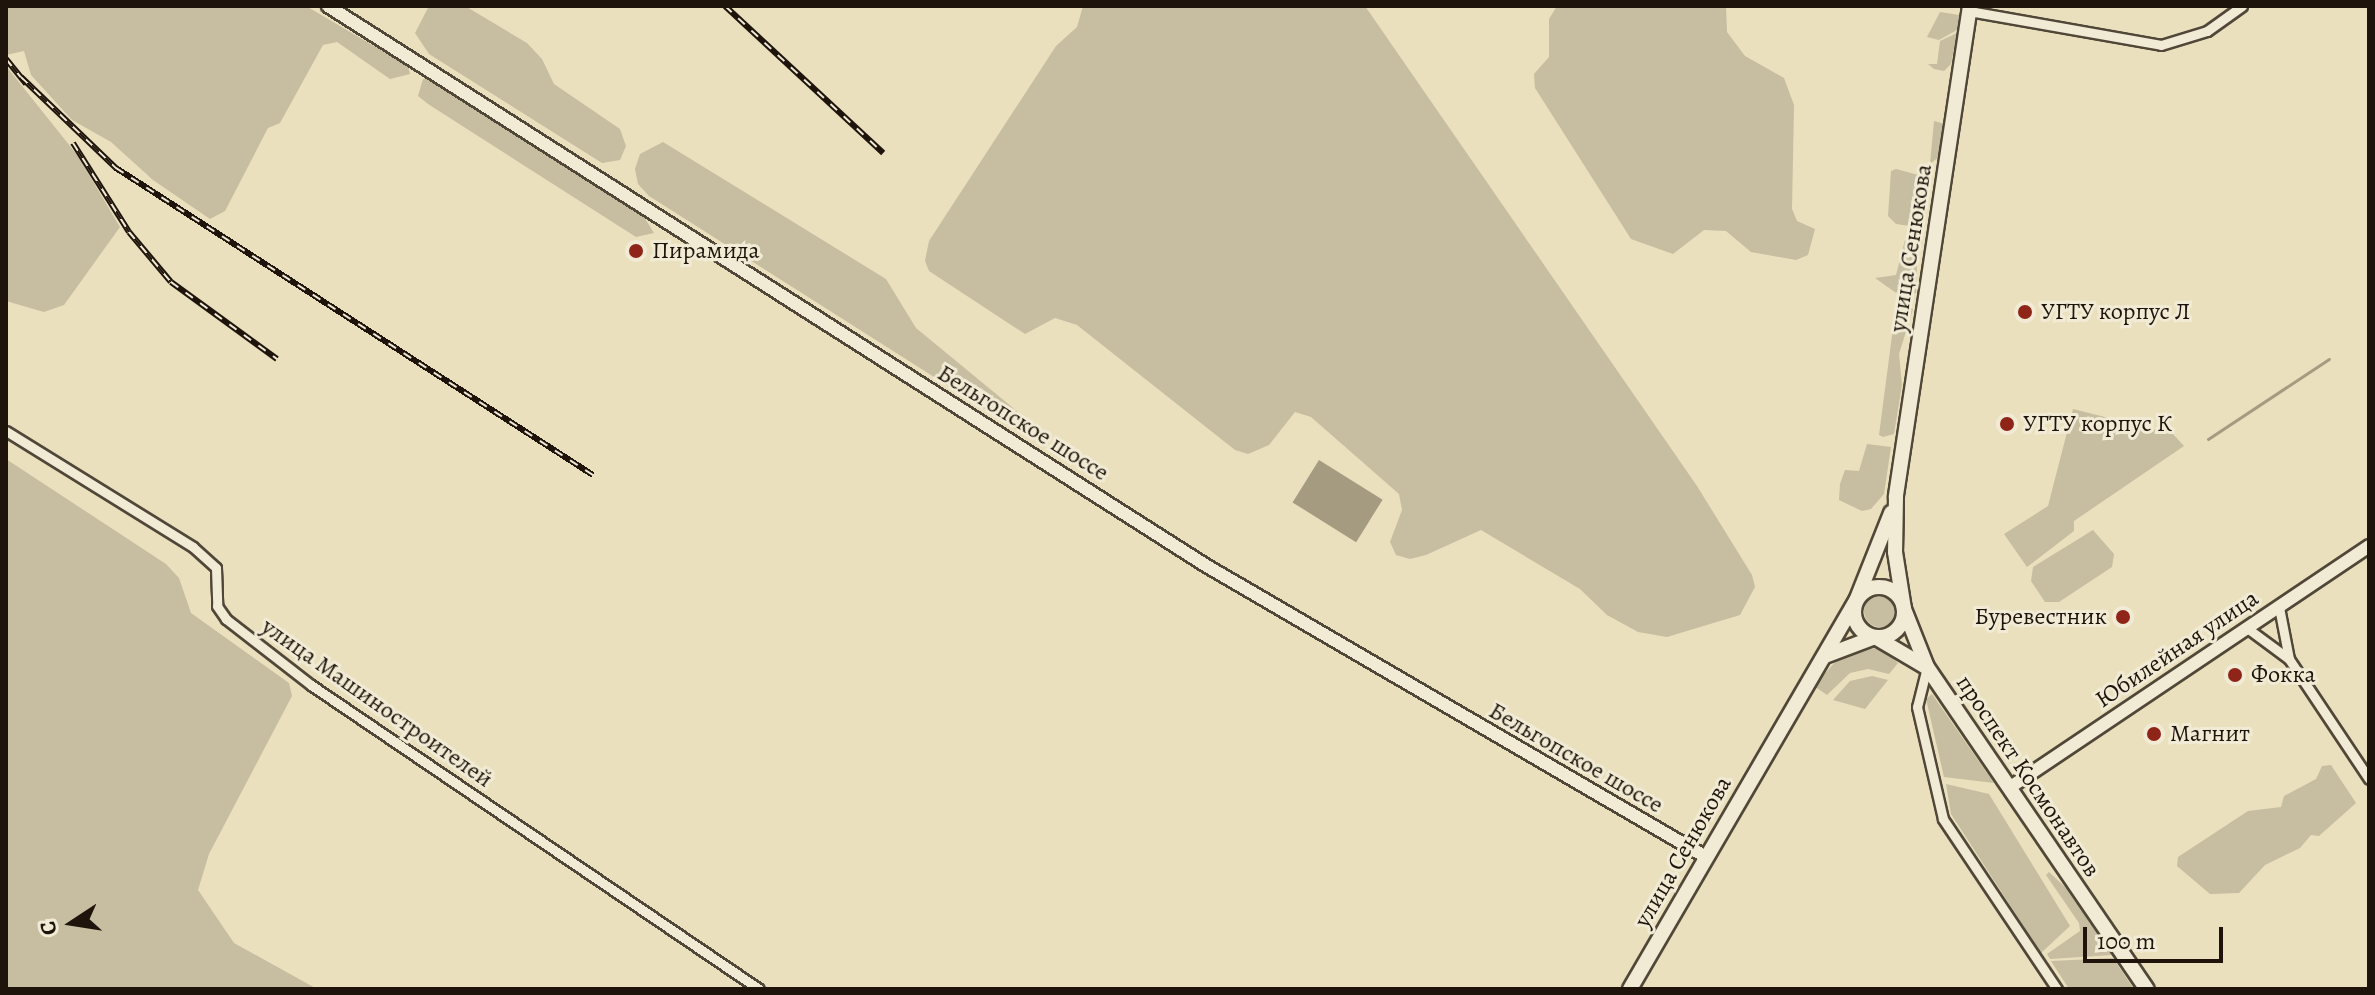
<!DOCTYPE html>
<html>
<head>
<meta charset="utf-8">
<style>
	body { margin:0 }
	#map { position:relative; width:2375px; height:995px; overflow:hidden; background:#eae0be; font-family:Alegreya,serif }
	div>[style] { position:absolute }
	.green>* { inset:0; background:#c7bda0 }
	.round { border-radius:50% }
	.water>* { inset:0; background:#a59b81; transform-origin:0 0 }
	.stream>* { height:3px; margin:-1.5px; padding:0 1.5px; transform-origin:1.5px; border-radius:1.5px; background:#a59b81 }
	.roads { filter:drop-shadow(2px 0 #514738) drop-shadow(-2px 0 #514738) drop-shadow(0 2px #514738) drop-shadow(0 -2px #514738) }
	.minor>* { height:9px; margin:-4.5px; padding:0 4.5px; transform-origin:4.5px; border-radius:4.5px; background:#f1ebd5 }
	.tertiary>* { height:12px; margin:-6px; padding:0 6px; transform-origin:6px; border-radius:6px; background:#f1ebd5 }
	.secondary>* { height:14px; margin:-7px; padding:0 7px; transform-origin:7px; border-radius:7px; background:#f1ebd5 }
	.secondary>.ring { margin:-7px; padding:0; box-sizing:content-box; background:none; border:14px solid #f1ebd5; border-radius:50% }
	.rail>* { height:6px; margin-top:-3px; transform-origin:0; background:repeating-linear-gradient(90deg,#f1ebd5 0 9px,#1e140b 0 18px); box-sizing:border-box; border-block:2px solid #1e140b }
	.dots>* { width:22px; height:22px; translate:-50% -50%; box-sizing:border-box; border:4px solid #f1ebd5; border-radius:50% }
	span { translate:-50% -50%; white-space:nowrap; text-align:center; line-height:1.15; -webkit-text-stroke:6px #f1ebd5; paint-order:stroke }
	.street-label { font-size:24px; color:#1e140b }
	.poi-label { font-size:24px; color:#1e140b }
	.left { translate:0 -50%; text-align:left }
	.right { translate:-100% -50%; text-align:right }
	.frame { position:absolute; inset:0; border:8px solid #1e140b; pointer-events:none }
	.north { position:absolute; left:32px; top:883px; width:80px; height:80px; -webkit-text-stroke:6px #f1ebd5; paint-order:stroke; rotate:258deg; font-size:22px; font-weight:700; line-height:32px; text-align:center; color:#1e140b }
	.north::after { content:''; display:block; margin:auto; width:28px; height:36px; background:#1e140b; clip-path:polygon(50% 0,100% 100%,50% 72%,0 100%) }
	.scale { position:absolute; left:2083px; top:927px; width:140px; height:36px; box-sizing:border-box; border:4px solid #1e140b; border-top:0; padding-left:10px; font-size:24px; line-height:28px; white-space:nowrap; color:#1e140b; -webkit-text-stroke:6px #f1ebd5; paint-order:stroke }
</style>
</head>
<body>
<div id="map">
	<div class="green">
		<div style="clip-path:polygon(6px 6px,306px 6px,408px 66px,410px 74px,390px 79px,337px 42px,323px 45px,280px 123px,268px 128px,225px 211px,210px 219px,153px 180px,111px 142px,72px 120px,31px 75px,24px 51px,6px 55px)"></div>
		<div style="clip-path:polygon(429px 6px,465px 6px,527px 43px,542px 59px,554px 84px,620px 129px,626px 146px,620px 160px,602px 163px,429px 54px,415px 33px)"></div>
		<div style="clip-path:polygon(1083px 6px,1365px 6px,1697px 486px,1752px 575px,1755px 587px,1740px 615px,1667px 637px,1638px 632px,1607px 615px,1580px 589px,1481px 530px,1426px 555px,1410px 559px,1396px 555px,1390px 542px,1402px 510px,1399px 494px,1311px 417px,1295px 412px,1269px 445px,1248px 454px,1235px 450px,1077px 325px,1055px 318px,1025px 334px,929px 271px,925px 261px,929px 241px,1056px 46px,1077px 27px)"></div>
		<div style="clip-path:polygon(1557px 6px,1726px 6px,1727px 32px,1745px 56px,1784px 78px,1794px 105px,1792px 209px,1797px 221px,1815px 229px,1808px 255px,1796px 260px,1751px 252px,1726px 231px,1704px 230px,1673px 254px,1631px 239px,1535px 88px,1534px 74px,1549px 57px,1549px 19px)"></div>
		<div style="clip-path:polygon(1940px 12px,1959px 15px,1957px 30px,1939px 40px,1927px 37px)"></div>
		<div style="clip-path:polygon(1957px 33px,1951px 64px,1944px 71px,1934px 69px,1928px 64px,1937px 64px,1940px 41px)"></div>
		<div style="clip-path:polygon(6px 66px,78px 156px,120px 227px,64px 305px,44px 312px,6px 301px)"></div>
		<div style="clip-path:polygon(423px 79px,435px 79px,641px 212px,654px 233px,636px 237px,428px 104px,418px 96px)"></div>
		<div style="clip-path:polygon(1934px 121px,1945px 124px,1940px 156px,1930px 164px)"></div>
		<div style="clip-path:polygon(663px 142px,886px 279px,916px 328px,1030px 422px,1027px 436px,649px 196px,638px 184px,635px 169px,640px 154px)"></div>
		<div style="clip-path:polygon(1896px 169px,1922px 176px,1925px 228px,1896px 224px,1888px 216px,1891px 171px)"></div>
		<div style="clip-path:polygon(1918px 239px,1916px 293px,1899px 295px,1875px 278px,1896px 275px,1905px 240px)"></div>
		<div style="clip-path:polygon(1896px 305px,1913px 309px,1899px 354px,1902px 385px,1894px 434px,1883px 437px,1879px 435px)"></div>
		<div style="clip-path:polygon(2073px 409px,2173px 434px,2184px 446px,2074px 521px,2074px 531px,2027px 567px,2004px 534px,2048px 506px)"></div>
		<div style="clip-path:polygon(1867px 444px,1891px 447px,1884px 494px,1871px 509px,1862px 511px,1839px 500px,1840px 484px,1845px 470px,1859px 471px)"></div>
		<div style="clip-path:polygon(6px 459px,166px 564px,179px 578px,191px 613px,289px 683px,292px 696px,209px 854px,198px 890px,234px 943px,317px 989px,6px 989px)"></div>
		<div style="clip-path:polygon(2093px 530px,2114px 554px,2112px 567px,2059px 602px,2045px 602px,2031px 581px,2033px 567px)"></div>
		<div class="round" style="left:1864px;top:595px;width:32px;height:32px"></div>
		<div style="clip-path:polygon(1866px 647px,1883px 650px,1898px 663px,1889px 674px,1868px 669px,1850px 673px,1827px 695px,1814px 686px,1835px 662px)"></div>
		<div style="clip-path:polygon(1872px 676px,1888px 680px,1865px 709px,1833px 700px,1850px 681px)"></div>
		<div style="clip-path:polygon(1932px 694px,1994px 783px,1944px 777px,1926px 699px)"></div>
		<div style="clip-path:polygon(2331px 765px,2356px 803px,2319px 836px,2311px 835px,2300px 848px,2265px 865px,2239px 893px,2210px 894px,2177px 866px,2178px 857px,2248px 811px,2281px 807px,2284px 796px,2316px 779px,2322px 766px)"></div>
		<div style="clip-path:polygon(1946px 784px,1989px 794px,2070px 926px,2041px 953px,1951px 814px)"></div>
		<div style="clip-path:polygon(2049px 872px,2065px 887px,2112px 955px,2050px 959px,2047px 954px,2080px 931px,2079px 923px,2046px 875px)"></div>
		<div style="clip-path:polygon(2113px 958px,2134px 989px,2069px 989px,2051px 961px)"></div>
	</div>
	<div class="water">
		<div style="left:1319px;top:460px;width:75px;height:50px;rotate:32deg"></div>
	</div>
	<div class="stream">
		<div style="left:2208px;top:439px;width:145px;rotate:-33.5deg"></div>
	</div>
	<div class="roads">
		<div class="minor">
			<div style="left:1969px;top:11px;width:195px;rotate:10deg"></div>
			<div style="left:2161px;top:45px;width:48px;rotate:-16.9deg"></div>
			<div style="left:2207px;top:31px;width:43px;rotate:-35.5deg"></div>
			<div style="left:6px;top:431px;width:220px;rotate:31.8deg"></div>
			<div style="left:193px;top:547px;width:31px;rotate:42deg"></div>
			<div style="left:216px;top:568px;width:38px;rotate:88deg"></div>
			<div style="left:217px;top:606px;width:16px;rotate:55deg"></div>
			<div style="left:226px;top:619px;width:108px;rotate:37.8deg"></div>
			<div style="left:311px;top:685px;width:541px;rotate:34.16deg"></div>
			<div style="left:2279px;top:607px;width:53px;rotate:79.1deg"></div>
			<div style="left:2247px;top:628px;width:52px;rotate:36.4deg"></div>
			<div style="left:2289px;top:659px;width:144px;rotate:56.3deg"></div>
			<div style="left:1927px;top:667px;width:41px;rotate:104deg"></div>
			<div style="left:1917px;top:707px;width:115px;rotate:76.9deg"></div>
			<div style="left:1943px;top:819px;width:205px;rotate:56.2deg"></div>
		</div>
		<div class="tertiary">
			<div style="left:328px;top:6px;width:1040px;rotate:32.51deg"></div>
			<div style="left:1205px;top:565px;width:580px;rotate:30.24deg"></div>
			<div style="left:2009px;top:788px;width:434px;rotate:-33.9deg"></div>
		</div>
		<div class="secondary">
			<div style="left:1970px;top:6px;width:497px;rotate:98.6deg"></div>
			<div style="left:1896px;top:497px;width:55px;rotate:91deg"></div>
			<div style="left:1895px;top:552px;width:58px;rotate:81deg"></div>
			<div style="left:1904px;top:609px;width:62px;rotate:68.4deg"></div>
			<div style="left:1927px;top:667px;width:390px;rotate:55.7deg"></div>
			<div class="ring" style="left:1854px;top:587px;width:36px;height:36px"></div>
			<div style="left:1825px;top:656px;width:53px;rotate:-20.8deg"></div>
			<div style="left:1875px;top:637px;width:59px;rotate:30.5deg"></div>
			<div style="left:1630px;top:989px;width:449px;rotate:-59.8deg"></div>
			<div style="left:1856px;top:601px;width:95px;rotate:-68.3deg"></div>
		</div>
	</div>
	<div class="rail">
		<div style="left:725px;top:6px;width:216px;rotate:42.9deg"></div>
		<div style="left:6px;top:59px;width:32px;rotate:51deg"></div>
		<div style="left:21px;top:77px;width:132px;rotate:43.8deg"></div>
		<div style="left:116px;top:168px;width:567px;rotate:32.77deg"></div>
		<div style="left:73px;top:143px;width:105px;rotate:57.8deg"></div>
		<div style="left:129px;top:232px;width:65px;rotate:50deg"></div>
		<div style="left:171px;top:282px;width:131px;rotate:36deg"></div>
	</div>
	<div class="dots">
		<div style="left:636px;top:251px;background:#8f2418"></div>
		<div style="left:2025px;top:312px;background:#8f2418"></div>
		<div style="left:2007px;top:424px;background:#8f2418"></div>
		<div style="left:2123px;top:617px;background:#8f2418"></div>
		<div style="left:2235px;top:675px;background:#8f2418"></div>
		<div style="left:2154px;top:734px;background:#8f2418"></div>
	</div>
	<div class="street-label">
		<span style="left:1911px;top:248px;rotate:-81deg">улица Сенюкова</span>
		<span style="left:1023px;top:423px;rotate:32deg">Бельгопское шоссе</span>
		<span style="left:2177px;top:649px;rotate:-34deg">Юбилейная улица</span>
		<span style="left:377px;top:703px;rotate:35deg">улица Машиностроителей</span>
		<span style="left:1576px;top:758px;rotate:30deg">Бельгопское шоссе</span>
		<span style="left:2028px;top:776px;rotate:56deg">проспект Космонавтов</span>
		<span style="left:1683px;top:852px;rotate:-60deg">улица Сенюкова</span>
	</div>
	<div class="poi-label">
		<span class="left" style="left:652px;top:251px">Пирамида</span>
		<span class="left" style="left:2041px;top:312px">УГТУ корпус Л</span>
		<span class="left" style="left:2023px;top:424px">УГТУ корпус К</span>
		<span class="right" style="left:2107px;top:617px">Буревестник</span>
		<span class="left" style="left:2251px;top:675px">Фокка</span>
		<span class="left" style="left:2170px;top:734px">Магнит</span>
	</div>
	<div class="frame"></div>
	<div class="north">С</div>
	<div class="scale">100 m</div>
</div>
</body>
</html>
